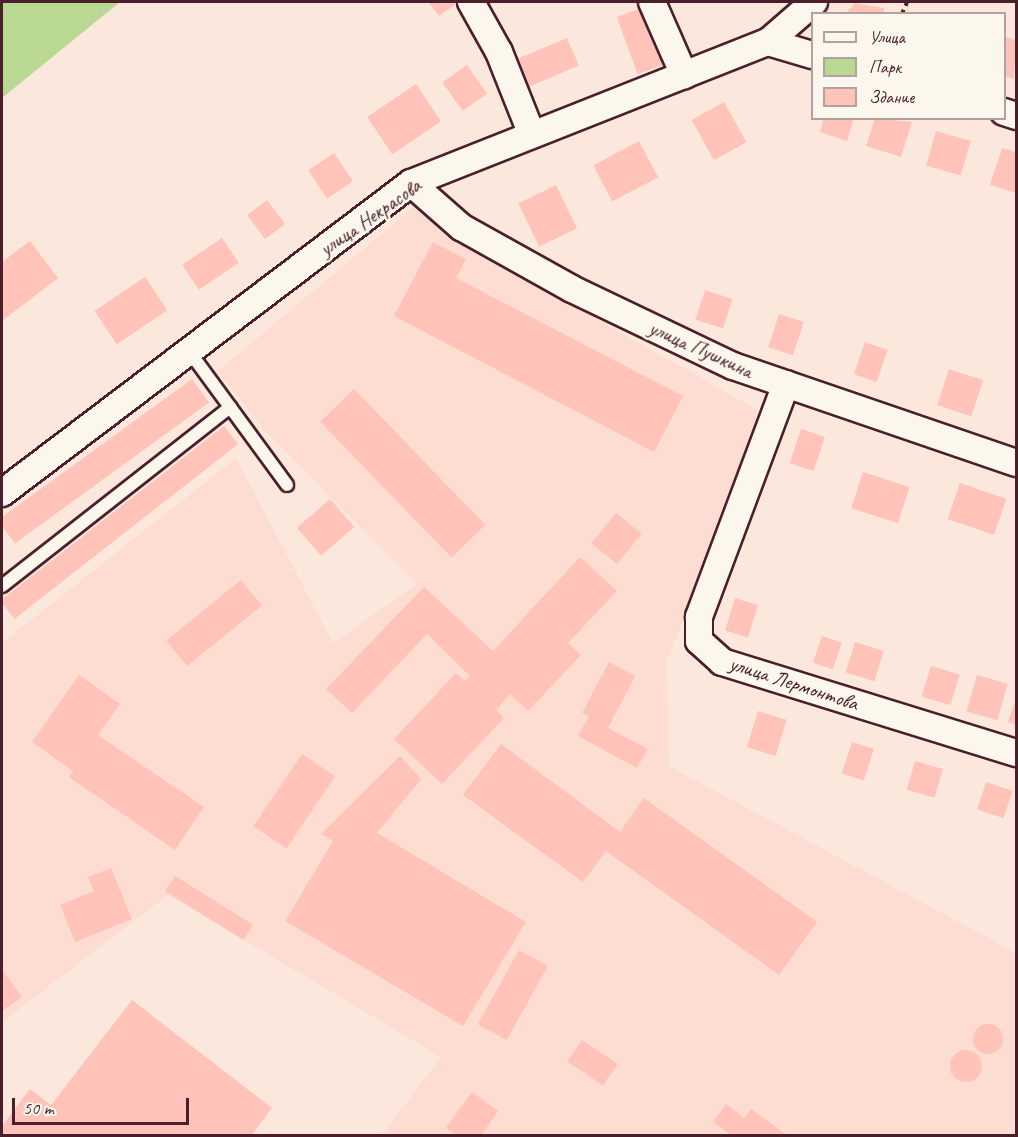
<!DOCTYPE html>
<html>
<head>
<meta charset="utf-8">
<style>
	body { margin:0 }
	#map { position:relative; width:1018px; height:1137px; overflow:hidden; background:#fce7dd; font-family:Caveat,sans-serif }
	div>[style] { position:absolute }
	.built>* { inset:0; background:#fddcd2 }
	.green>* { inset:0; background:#b9d891 }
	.building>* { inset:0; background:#ffc3b9; transform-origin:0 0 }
	.round { border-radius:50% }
	.path>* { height:4px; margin-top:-2px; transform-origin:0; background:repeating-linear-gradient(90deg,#4a1f2b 0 4.5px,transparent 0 9px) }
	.roads { filter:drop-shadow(2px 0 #4a1f2b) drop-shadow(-2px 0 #4a1f2b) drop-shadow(0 2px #4a1f2b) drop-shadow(0 -2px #4a1f2b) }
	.service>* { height:12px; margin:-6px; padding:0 6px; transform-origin:6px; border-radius:6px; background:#fbf7ec }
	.minor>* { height:26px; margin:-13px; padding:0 13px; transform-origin:13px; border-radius:13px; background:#fbf7ec }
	span { translate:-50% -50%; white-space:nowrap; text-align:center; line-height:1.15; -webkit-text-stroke:5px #fbf7ec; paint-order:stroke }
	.street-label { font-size:21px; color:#4a1f2b }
	.frame { position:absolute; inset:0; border:3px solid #4a1f2b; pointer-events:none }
	.legend { position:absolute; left:811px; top:12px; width:195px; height:108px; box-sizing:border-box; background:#fbf7ec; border:2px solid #b4a19f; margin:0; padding:8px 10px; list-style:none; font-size:18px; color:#4a1f2b }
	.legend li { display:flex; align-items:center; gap:12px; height:30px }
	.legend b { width:30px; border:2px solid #b4a19f }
	.scale { position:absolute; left:12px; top:1098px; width:177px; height:27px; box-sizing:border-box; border:3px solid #4a1f2b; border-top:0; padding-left:8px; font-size:18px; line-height:21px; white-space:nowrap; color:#4a1f2b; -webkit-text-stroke:4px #fbf7ec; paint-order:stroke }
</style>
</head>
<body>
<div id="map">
	<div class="built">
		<div style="clip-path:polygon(414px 207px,447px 235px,756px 409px,757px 438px,667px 659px,669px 766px,1016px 953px,1016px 1135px,382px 1135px,441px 1057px,168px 895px,2px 1022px,2px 1011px,21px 997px,2px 969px,2px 643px,236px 458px,333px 643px,417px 584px,264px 430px,218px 371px)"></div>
	</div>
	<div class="green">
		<div style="clip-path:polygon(2px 2px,120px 2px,2px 98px)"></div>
	</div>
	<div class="building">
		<div style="clip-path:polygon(428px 2px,459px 2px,439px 16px)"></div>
		<div style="clip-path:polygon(855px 3px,884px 8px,883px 14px,845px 14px)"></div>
		<div style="left:644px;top:7px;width:61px;height:29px;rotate:70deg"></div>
		<div style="clip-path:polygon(1004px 36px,1016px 40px,1014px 79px,1004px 76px)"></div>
		<div style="left:567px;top:38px;width:30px;height:63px;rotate:67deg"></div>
		<div style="left:467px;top:65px;width:35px;height:30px;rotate:55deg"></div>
		<div style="left:416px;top:84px;width:45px;height:59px;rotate:56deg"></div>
		<div style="left:724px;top:102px;width:46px;height:37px;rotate:61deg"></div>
		<div style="clip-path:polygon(824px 118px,854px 118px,847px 141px,820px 132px)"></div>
		<div style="clip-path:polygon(875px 118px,912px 122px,901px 157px,866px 146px)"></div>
		<div style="left:936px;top:131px;width:36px;height:36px;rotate:16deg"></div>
		<div style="left:639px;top:141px;width:41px;height:52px;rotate:62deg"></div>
		<div style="clip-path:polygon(1002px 148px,1016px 152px,1016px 193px,990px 185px)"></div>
		<div style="left:334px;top:153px;width:34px;height:31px;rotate:56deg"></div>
		<div style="left:556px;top:185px;width:48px;height:42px;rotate:64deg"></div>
		<div style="left:267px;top:200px;width:30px;height:25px;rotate:53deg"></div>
		<div style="left:222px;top:238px;width:30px;height:48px;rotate:56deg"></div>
		<div style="clip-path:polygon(30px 241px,58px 278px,2px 321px,2px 262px)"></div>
		<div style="clip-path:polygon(433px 242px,466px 259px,456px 278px,683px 396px,654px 452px,394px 316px)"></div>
		<div style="left:145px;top:277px;width:40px;height:61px;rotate:56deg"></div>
		<div style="left:705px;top:290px;width:29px;height:31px;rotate:18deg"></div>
		<div style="left:779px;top:314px;width:26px;height:35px;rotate:18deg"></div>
		<div style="left:865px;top:342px;width:24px;height:34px;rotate:19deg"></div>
		<div style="left:949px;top:369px;width:36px;height:38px;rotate:18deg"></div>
		<div style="left:192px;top:379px;width:29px;height:240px;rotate:54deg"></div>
		<div style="left:354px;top:389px;width:189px;height:47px;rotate:46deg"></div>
		<div style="left:224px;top:426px;width:23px;height:284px;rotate:52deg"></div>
		<div style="left:801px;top:429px;width:25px;height:36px;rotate:18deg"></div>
		<div style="left:863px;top:472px;width:49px;height:38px;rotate:18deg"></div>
		<div style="left:960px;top:483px;width:49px;height:38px;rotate:19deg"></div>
		<div style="left:330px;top:499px;width:37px;height:44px;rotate:49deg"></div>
		<div style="left:616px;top:513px;width:33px;height:39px;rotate:39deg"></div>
		<div style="clip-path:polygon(580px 557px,617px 591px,568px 643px,581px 655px,528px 711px,510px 694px,496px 710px,504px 718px,442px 784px,394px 739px,456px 673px,465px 681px,470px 676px,427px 634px,352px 713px,326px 689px,424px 587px,493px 651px)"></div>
		<div style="left:241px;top:580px;width:33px;height:96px;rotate:51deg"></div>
		<div style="left:735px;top:598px;width:24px;height:34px;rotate:17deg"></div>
		<div style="left:822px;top:636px;width:21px;height:28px;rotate:19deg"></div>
		<div style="left:855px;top:642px;width:30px;height:32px;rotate:17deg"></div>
		<div style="clip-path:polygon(609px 662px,635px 676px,608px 728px,648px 749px,637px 768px,578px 736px,589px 716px,582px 713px)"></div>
		<div style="left:931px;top:666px;width:30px;height:32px;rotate:17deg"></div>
		<div style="clip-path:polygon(79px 675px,120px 704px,98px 735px,204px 807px,175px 850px,69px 777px,73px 771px,32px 742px)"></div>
		<div style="left:977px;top:675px;width:32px;height:38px;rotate:16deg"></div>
		<div style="clip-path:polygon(1016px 698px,1016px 725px,1008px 722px)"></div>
		<div style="left:758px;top:711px;width:30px;height:38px;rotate:17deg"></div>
		<div style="left:852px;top:742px;width:23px;height:33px;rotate:18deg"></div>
		<div style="clip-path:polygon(501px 744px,620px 832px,644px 798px,817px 922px,779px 975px,606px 851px,583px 882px,463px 795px)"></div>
		<div style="left:302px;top:754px;width:40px;height:87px;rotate:34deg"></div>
		<div style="clip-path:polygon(400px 756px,421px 779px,377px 833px,526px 922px,463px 1026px,285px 921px,333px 841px,321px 834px)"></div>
		<div style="left:915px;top:761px;width:29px;height:30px;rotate:16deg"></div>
		<div style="left:986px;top:782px;width:28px;height:29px;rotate:18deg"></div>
		<div style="clip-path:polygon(111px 868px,132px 919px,75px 942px,60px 905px,94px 891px,88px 877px)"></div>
		<div style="left:175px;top:876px;width:92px;height:18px;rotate:32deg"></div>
		<div style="left:519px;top:950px;width:33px;height:85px;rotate:29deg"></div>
		<div style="clip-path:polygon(2px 969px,22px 997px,2px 1011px)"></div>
		<div style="clip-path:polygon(132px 1000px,272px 1108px,251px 1136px,2px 1136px,2px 1126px,30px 1089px,51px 1105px)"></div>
		<div class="round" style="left:973px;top:1024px;width:30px;height:30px"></div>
		<div style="left:582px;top:1040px;width:43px;height:26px;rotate:34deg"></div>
		<div class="round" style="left:950px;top:1050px;width:32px;height:32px"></div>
		<div style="clip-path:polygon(472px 1092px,498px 1111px,481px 1136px,456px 1136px,446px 1128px)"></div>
		<div style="clip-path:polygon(726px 1104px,744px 1118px,751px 1109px,788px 1136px,732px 1136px,713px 1122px)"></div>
	</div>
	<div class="path">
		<div style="left:902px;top:14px;width:13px;rotate:-67deg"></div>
	</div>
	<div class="roads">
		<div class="service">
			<div style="left:189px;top:351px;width:166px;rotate:53.8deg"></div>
			<div style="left:2px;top:586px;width:290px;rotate:-38.1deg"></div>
		</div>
		<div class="minor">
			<div style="left:471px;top:2px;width:57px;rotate:60.8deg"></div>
			<div style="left:499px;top:52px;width:89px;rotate:68.3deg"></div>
			<div style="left:652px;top:2px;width:80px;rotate:66.3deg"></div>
			<div style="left:768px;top:42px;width:46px;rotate:16.5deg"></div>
			<div style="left:1004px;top:112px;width:13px;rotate:18deg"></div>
			<div style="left:411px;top:183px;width:67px;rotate:41.3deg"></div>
			<div style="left:461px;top:227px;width:127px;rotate:29.2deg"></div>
			<div style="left:572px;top:289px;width:178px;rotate:25.6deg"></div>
			<div style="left:733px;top:366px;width:299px;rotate:18.9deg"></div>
			<div style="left:786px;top:384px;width:249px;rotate:110.5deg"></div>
			<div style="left:699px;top:617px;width:24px;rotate:90deg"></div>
			<div style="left:699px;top:641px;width:31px;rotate:42deg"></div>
			<div style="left:722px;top:662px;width:308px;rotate:17.2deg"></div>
			<div style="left:2px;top:493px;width:513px;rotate:-37.16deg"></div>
			<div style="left:411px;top:183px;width:384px;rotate:-21.6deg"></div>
			<div style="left:768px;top:42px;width:61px;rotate:-41deg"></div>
		</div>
	</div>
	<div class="street-label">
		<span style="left:370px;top:217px;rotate:-35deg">улица Некрасова</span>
		<span style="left:701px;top:349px;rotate:24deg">улица Пушкина</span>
		<span style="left:794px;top:683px;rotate:18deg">улица Лермонтова</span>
	</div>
	<div class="frame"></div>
	<ul class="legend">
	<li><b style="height:8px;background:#fbf7ec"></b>Улица</li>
	<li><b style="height:16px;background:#b9d891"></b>Парк</li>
	<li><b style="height:16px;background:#ffc3b9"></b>Здание</li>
	</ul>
	<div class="scale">50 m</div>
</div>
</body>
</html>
